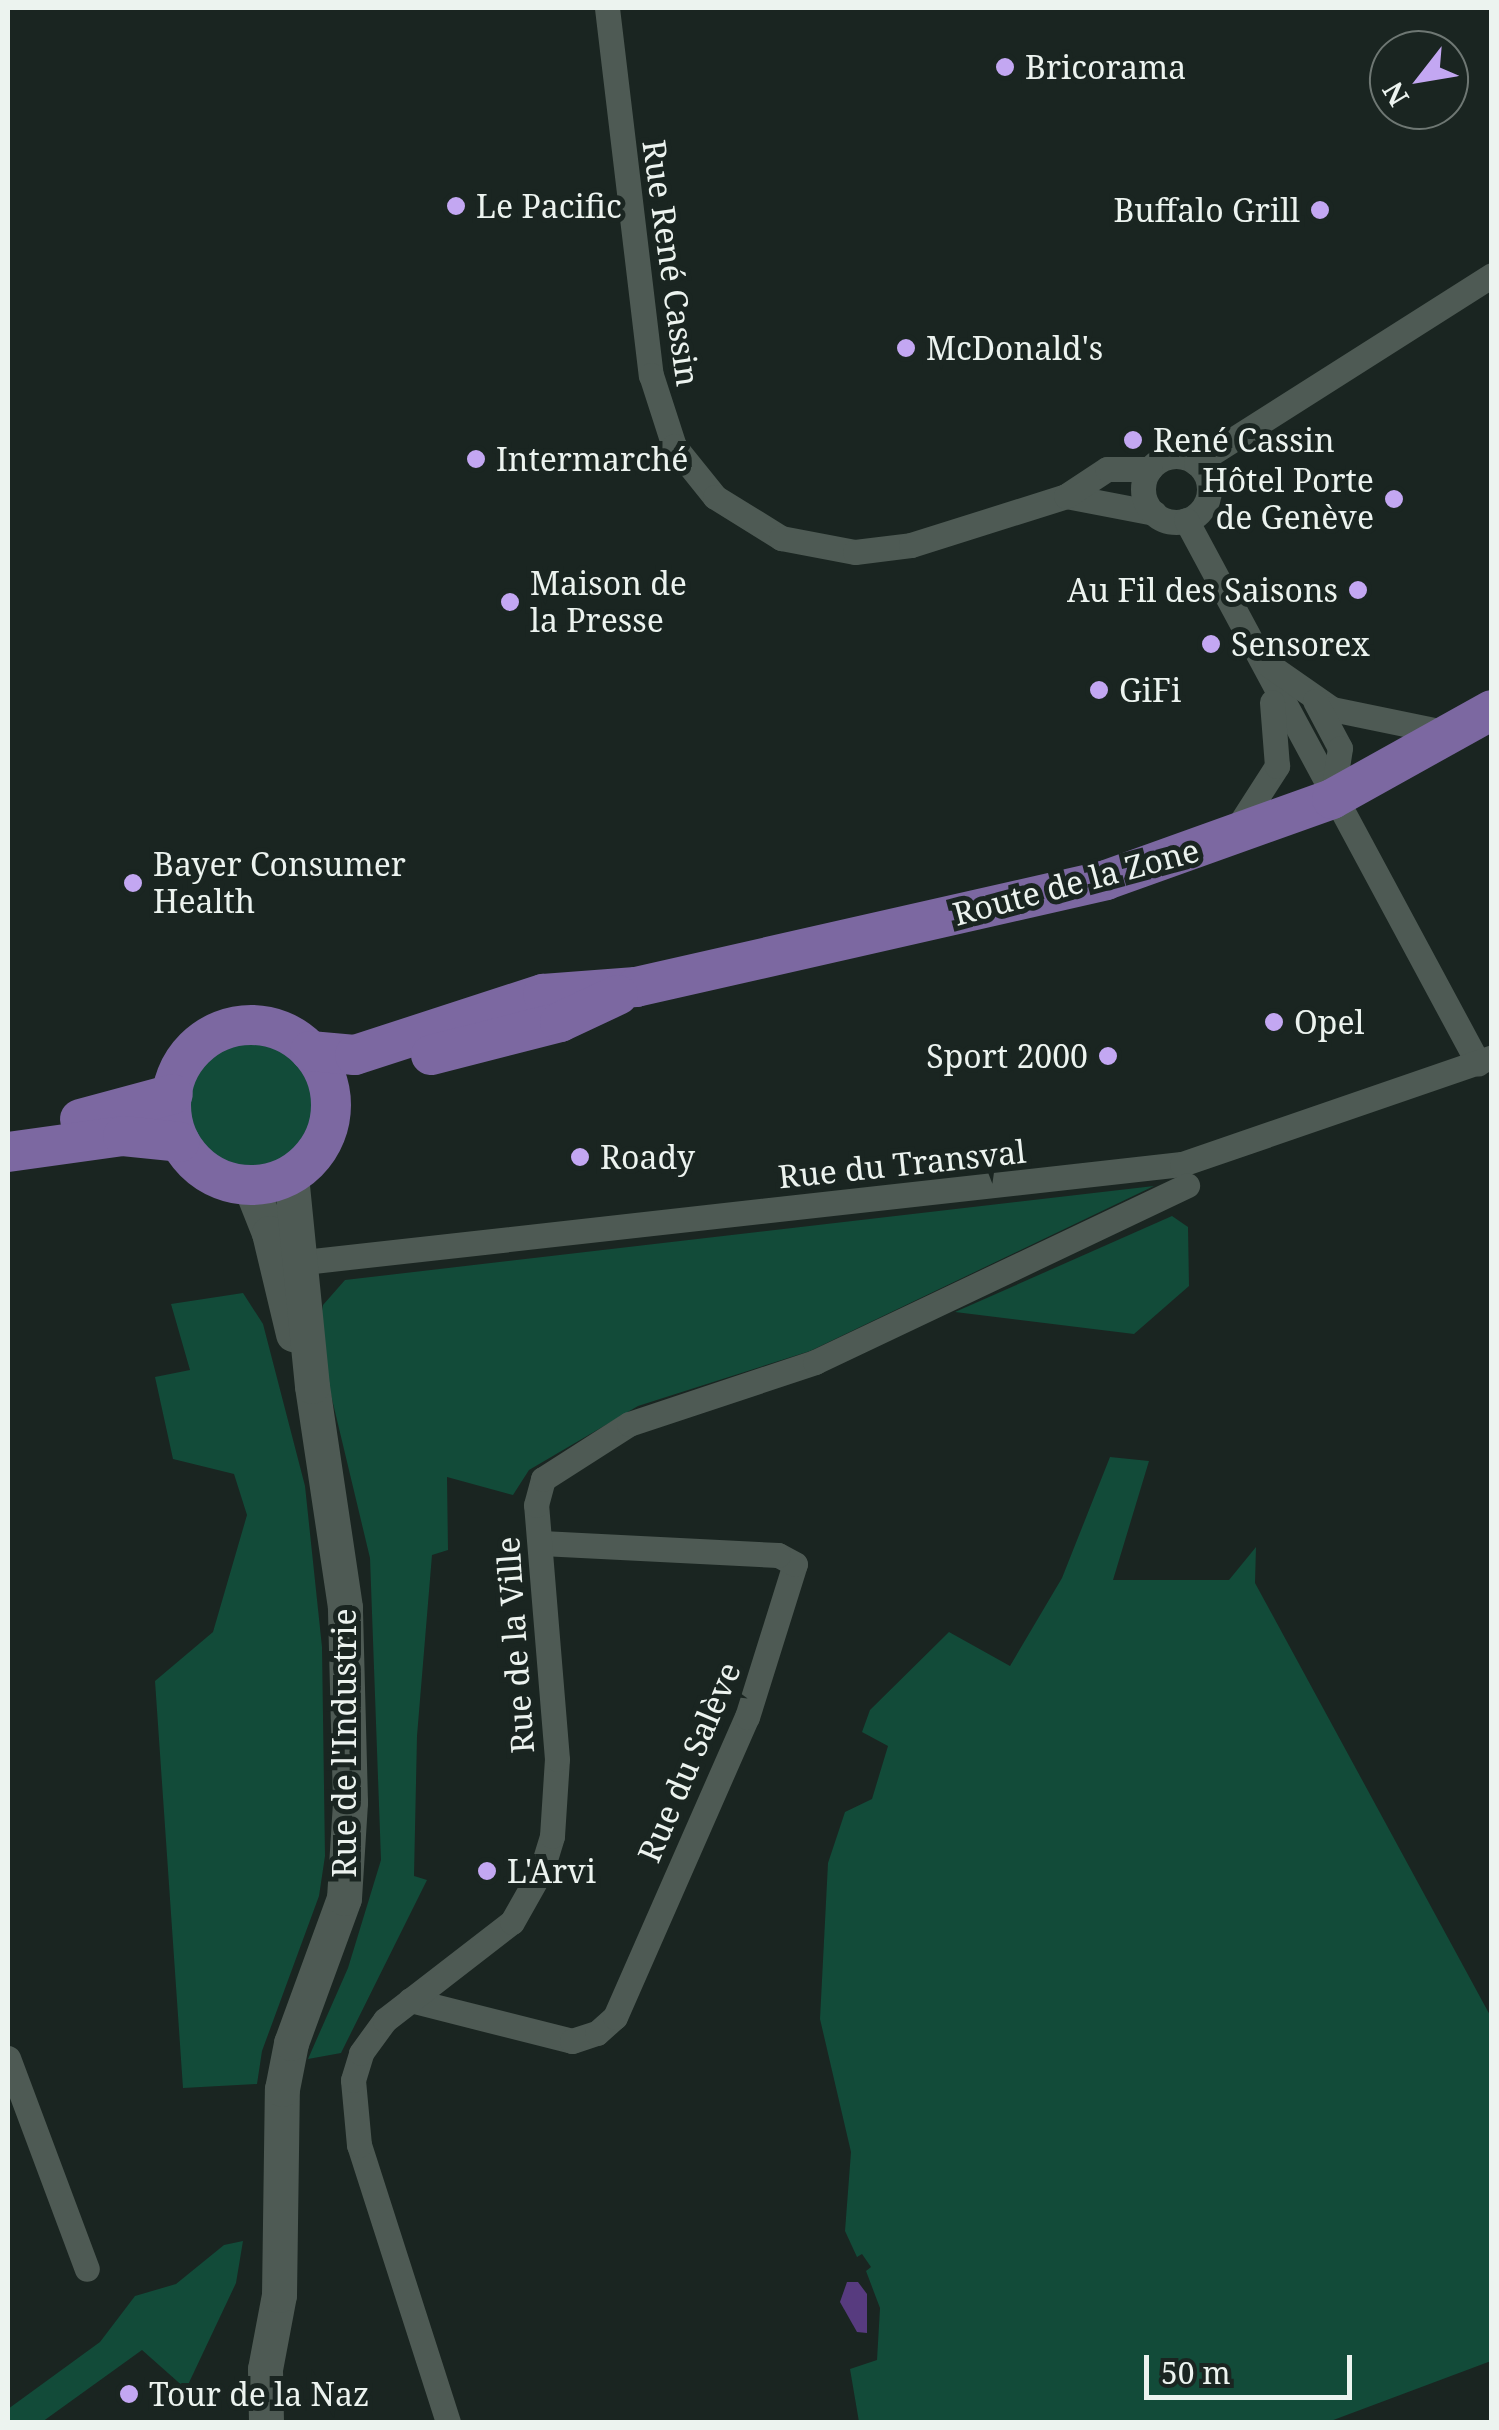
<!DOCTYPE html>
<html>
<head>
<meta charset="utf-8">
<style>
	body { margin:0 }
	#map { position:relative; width:1499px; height:2430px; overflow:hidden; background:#1a2521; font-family:"Noto Serif",serif }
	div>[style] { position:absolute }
	.green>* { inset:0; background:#124b39 }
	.round { border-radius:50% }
	.water>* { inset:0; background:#573b7f }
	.street>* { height:25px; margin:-12.5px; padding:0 12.5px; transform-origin:12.5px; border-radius:12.5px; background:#4e5a54 }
	.street>.ring { margin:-12.5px; padding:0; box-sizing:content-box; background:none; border:25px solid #4e5a54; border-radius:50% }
	.secondary>* { height:35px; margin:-17.5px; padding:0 17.5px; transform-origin:17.5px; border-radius:17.5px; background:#4e5a54 }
	.primary>* { height:40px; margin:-20px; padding:0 20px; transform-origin:20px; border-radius:20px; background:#7c68a1 }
	.primary>.ring { margin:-20px; padding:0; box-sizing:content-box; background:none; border:40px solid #7c68a1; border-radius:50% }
	.dots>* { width:28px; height:28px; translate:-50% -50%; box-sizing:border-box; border:5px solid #1a2521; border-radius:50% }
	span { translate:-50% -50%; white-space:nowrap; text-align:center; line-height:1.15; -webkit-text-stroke:10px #1a2521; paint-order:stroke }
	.poi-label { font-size:32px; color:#ecf3ef }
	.left { translate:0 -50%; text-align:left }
	.right { translate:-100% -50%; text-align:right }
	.street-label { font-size:32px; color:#ecf3ef }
	.frame { position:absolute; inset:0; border:10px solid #ecf3ef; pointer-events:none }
	.north { position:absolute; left:1369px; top:30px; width:100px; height:100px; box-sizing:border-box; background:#1a2521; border:2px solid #6e7773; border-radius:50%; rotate:239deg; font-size:28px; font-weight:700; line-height:40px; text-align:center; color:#ecf3ef }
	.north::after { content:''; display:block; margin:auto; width:35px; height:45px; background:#c3a7f2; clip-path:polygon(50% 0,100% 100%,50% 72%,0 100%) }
	.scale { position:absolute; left:1144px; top:2355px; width:208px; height:45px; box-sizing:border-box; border:5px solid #ecf3ef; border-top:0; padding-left:12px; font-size:30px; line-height:35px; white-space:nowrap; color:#ecf3ef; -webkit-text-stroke:8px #1a2521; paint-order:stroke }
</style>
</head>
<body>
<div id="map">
	<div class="green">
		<div class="round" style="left:189px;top:1043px;width:124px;height:124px"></div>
		<div style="clip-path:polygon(1154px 1186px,810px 1351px,638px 1406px,529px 1470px,513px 1495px,447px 1477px,448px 1550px,432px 1555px,417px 1736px,414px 1876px,427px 1880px,341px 2053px,308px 2059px,348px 1968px,381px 1860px,370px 1558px,326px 1374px,320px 1323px,323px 1305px,345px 1280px)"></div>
		<div style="clip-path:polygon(1172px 1216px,1188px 1227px,1189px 1286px,1134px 1334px,955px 1312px)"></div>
		<div style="clip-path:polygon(243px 1293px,263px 1324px,305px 1486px,322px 1647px,325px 1856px,319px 1896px,262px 2051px,257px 2084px,183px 2088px,155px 1681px,213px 1632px,247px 1515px,234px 1474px,173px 1459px,155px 1377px,190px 1370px,171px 1304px)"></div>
		<div style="clip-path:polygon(1110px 1457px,1149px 1461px,1113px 1580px,1229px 1580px,1256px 1547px,1255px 1583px,1491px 2017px,1491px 2361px,1328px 2422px,859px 2422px,850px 2369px,877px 2360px,880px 2308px,866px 2271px,871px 2267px,862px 2254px,857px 2257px,845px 2231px,851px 2152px,820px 2019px,828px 1863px,845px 1812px,872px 1799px,888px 1746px,862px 1732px,870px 1710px,949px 1632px,1010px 1666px,1062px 1578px)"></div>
		<div style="clip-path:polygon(243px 2241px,236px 2283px,186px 2389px,142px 2350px,42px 2422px,8px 2422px,8px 2409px,100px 2342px,135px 2296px,176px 2284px,224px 2245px)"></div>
	</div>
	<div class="water">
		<div style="clip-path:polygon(847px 2282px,858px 2282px,867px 2294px,867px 2333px,857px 2332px,840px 2302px)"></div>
	</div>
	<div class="street">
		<div style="left:607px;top:8px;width:370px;rotate:83.2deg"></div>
		<div style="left:651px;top:375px;width:75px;rotate:72.1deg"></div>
		<div style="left:674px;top:446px;width:65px;rotate:51.2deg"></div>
		<div style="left:715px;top:497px;width:78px;rotate:31.8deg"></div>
		<div style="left:781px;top:538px;width:75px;rotate:10.7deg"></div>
		<div style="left:855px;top:552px;width:56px;rotate:-7.1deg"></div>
		<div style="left:911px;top:545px;width:163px;rotate:-17.5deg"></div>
		<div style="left:1066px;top:496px;width:90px;rotate:10.9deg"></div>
		<div class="ring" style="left:1143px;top:456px;width:41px;height:41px"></div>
		<div style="left:1196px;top:463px;width:351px;rotate:-32.4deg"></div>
		<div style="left:1066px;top:496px;width:49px;rotate:-33.4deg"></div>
		<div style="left:1107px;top:469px;width:43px"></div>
		<div style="left:1186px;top:520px;width:617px;rotate:61.73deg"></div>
		<div style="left:1266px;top:663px;width:80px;rotate:34.9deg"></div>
		<div style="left:1332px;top:709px;width:119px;rotate:11.6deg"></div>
		<div style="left:1315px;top:701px;width:53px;rotate:62deg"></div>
		<div style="left:1340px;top:748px;width:52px;rotate:98.9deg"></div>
		<div style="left:1234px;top:833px;width:80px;rotate:-57.3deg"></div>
		<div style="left:1277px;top:766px;width:64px;rotate:-94.5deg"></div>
		<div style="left:304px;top:1262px;width:883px;rotate:-6.37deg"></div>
		<div style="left:1182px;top:1164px;width:328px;rotate:-19deg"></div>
		<div style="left:410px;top:2000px;width:167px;rotate:14.2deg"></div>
		<div style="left:572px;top:2041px;width:26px;rotate:-18deg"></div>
		<div style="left:597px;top:2033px;width:24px;rotate:-42deg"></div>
		<div style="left:615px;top:2017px;width:328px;rotate:-66.3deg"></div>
		<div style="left:747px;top:1717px;width:160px;rotate:-72.6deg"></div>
		<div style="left:795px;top:1564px;width:19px;rotate:-152deg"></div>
		<div style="left:778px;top:1555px;width:237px;rotate:-177.1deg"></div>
		<div style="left:8px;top:2058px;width:225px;rotate:69.5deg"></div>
		<div style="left:448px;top:2422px;width:291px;rotate:-107.8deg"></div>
		<div style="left:359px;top:2145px;width:65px;rotate:-95.3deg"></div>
		<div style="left:353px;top:2080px;width:28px;rotate:-73deg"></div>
		<div style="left:361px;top:2053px;width:41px;rotate:-54deg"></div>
		<div style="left:385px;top:2020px;width:160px;rotate:-37.7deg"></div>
		<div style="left:512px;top:1922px;width:61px;rotate:-60.5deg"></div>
		<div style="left:542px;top:1869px;width:34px;rotate:-73deg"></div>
		<div style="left:552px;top:1836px;width:77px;rotate:-86.3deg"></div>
		<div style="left:557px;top:1759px;width:255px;rotate:-94.7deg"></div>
		<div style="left:536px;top:1505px;width:27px;rotate:-75deg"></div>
		<div style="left:543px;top:1479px;width:102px;rotate:-32.6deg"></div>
		<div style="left:629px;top:1424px;width:196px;rotate:-18.4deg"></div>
		<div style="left:815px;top:1362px;width:412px;rotate:-25.4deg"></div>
	</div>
	<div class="secondary">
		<div style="left:250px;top:1185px;width:52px;rotate:68.4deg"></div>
		<div style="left:269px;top:1233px;width:104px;rotate:76.6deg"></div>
		<div style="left:266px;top:2422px;width:53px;rotate:-91.1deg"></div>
		<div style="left:265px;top:2369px;width:75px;rotate:-79.3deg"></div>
		<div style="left:279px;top:2295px;width:206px;rotate:-89.2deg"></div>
		<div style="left:282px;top:2089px;width:47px;rotate:-78.9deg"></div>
		<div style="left:291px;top:2043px;width:154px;rotate:-69.9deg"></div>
		<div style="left:344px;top:1898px;width:96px;rotate:-86.4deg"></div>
		<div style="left:350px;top:1802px;width:195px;rotate:-91.5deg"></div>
		<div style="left:345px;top:1607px;width:223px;rotate:-98.5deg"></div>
		<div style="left:312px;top:1386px;width:213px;rotate:-95.7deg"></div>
	</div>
	<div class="primary">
		<div class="ring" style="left:171px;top:1025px;width:120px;height:120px"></div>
		<div style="left:310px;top:1051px;width:45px;rotate:5.1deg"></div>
		<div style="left:355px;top:1055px;width:198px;rotate:-18deg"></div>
		<div style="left:543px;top:994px;width:93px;rotate:-4.3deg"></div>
		<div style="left:636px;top:987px;width:482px;rotate:-12.8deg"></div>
		<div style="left:1106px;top:880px;width:240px;rotate:-19.7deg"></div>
		<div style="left:1332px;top:799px;width:183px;rotate:-29.1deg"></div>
		<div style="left:431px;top:1055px;width:133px;rotate:-14.3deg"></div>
		<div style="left:560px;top:1022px;width:64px;rotate:-25deg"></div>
		<div style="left:80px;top:1119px;width:96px;rotate:-15deg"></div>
		<div style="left:8px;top:1152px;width:116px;rotate:-7.9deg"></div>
		<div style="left:123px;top:1136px;width:57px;rotate:6deg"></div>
	</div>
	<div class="dots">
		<div style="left:1005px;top:67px;background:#c3a7f2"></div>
		<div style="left:456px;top:206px;background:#c3a7f2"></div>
		<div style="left:1320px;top:210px;background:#c3a7f2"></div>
		<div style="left:906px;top:348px;background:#c3a7f2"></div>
		<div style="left:1133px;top:440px;background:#c3a7f2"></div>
		<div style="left:476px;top:459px;background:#c3a7f2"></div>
		<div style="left:1394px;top:499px;background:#c3a7f2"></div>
		<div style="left:1358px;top:590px;background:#c3a7f2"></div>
		<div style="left:510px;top:602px;background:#c3a7f2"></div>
		<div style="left:1211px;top:644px;background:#c3a7f2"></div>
		<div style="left:1099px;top:690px;background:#c3a7f2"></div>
		<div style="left:133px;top:883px;background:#c3a7f2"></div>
		<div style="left:1274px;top:1022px;background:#c3a7f2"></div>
		<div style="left:1108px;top:1056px;background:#c3a7f2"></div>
		<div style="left:580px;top:1157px;background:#c3a7f2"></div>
		<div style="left:487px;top:1871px;background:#c3a7f2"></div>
		<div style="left:129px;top:2394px;background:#c3a7f2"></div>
	</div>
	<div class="poi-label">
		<span class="left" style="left:1025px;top:67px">Bricorama</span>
		<span class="left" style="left:476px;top:206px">Le Pacific</span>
		<span class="right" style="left:1300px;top:210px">Buffalo Grill</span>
		<span class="left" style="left:926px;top:348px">McDonald's</span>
		<span class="left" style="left:1153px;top:440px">René Cassin</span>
		<span class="left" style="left:496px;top:459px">Intermarché</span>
		<span class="right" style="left:1374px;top:499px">Hôtel Porte<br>de Genève</span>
		<span class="left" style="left:530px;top:602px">Maison de<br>la Presse</span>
		<span class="right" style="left:1338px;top:590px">Au Fil des Saisons</span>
		<span class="left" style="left:1231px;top:644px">Sensorex</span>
		<span class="left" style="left:1119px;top:690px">GiFi</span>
		<span class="left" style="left:153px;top:883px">Bayer Consumer<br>Health</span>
		<span class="left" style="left:1294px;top:1022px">Opel</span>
		<span class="right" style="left:1088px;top:1056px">Sport 2000</span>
		<span class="left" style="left:600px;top:1157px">Roady</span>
		<span class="left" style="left:507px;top:1871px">L'Arvi</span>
		<span class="left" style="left:149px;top:2394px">Tour de la Naz</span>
	</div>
	<div class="street-label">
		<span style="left:671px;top:263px;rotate:82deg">Rue René Cassin</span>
		<span style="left:1076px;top:882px;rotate:-15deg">Route de la Zone</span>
		<span style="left:902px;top:1164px;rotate:-6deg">Rue du Transval</span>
		<span style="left:515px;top:1645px;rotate:-94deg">Rue de la Ville</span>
		<span style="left:344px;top:1743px;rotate:-90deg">Rue de l'Industrie</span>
		<span style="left:689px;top:1762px;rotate:-67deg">Rue du Salève</span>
	</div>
	<div class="frame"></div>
	<div class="north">N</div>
	<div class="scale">50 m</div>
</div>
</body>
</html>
